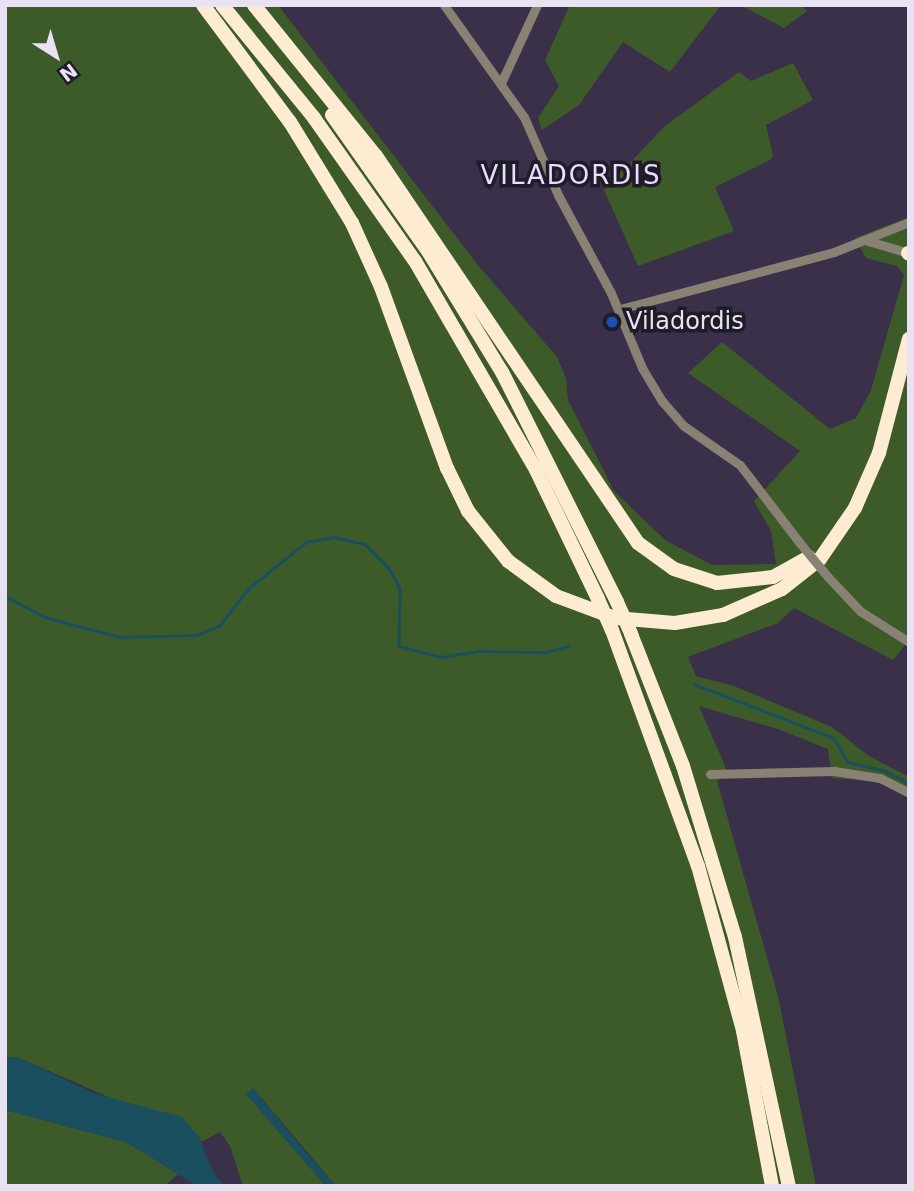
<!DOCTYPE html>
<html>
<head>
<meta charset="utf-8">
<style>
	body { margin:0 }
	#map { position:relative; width:914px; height:1191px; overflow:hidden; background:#3a304a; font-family:"DejaVu Sans",sans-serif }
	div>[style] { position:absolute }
	.green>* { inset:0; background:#3d5b28 }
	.water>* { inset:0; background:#1a4f60 }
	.stream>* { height:2.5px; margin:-1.25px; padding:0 1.25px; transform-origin:1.25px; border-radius:1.25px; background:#1a4f60 }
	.minor>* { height:9px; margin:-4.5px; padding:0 4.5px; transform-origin:4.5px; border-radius:4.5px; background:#8a8175 }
	.highway>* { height:14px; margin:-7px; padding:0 7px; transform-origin:7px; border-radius:7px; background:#fdebd2 }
	.minor-bridge>* { height:9px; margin:-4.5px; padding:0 4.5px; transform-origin:4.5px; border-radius:4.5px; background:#8a8175 }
	.highway-bridge>* { height:14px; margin:-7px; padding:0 7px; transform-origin:7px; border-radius:7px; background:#fdebd2 }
	.dots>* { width:19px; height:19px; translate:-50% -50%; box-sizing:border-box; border:4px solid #1f1b27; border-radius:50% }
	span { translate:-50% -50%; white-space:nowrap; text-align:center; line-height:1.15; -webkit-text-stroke:7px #1f1b27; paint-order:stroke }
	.poi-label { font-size:24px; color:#e8e2f3 }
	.left { translate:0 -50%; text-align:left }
	.neighbourhood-label { font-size:26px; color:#e9ddff; letter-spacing:2px }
	.frame { position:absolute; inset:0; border:7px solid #e8e2f3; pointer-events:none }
	.north { position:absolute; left:21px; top:21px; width:70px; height:70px; -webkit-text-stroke:5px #1f1b27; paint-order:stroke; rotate:143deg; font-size:19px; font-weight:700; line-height:28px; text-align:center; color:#e8e2f3 }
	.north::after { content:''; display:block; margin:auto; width:24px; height:32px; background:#e8e2f3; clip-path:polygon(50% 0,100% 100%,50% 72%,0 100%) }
</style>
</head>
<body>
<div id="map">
	<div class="green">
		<div style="clip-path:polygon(5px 5px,278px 5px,477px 264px,557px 357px,566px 378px,568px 400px,614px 491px,665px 540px,712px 565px,776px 564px,771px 531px,754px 501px,800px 451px,688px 373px,722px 342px,830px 429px,856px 418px,871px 390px,904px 275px,897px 266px,866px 258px,855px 238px,909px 217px,909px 640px,893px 660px,794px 608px,778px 623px,688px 657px,696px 676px,734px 686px,832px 727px,869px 756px,909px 777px,909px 798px,878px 781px,832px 778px,828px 749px,778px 729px,699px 706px,728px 773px,717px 781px,778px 996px,816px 1186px,336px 1186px,253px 1088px,246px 1094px,326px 1186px,243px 1186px,230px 1146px,220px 1132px,201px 1142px,198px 1136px,19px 1058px,5px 1057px)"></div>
		<div style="clip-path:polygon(570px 5px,721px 5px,670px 72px,623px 42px,579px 105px,542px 130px,538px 118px,559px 86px,545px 60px)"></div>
		<div style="clip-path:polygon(740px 5px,802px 5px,807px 11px,784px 28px)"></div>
		<div style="clip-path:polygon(793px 63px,813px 100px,766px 125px,773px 155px,770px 160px,715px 187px,734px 231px,638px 266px,604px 190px,665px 126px,739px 72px,751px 81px)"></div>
		<div style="clip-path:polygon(5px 1110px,126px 1142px,179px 1173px,165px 1186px,5px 1186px)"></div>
	</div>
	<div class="water">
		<div style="clip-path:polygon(5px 1057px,19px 1058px,93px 1093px,182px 1117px,198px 1136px,214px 1173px,224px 1186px,197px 1186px,126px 1142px,5px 1110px)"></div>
		<div style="clip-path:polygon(253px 1088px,298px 1143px,336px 1186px,326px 1186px,246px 1094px)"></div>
	</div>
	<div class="stream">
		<div style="left:5px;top:596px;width:45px;rotate:27.7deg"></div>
		<div style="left:45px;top:617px;width:78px;rotate:14.9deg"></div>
		<div style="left:120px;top:637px;width:77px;rotate:-1.5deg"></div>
		<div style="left:197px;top:635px;width:25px;rotate:-23deg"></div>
		<div style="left:220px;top:625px;width:46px;rotate:-52.1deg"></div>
		<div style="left:248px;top:589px;width:75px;rotate:-39deg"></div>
		<div style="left:306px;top:542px;width:27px;rotate:-10deg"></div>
		<div style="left:333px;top:537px;width:33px;rotate:12deg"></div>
		<div style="left:365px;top:544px;width:34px;rotate:45deg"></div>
		<div style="left:389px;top:568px;width:24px;rotate:62deg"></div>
		<div style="left:400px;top:589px;width:57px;rotate:91deg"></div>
		<div style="left:399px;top:646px;width:43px;rotate:14.7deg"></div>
		<div style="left:441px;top:657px;width:39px;rotate:-9deg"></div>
		<div style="left:480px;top:651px;width:66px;rotate:0.9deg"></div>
		<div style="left:546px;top:652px;width:24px;rotate:-15deg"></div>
		<div style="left:694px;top:684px;width:150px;rotate:21.1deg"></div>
		<div style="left:834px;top:738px;width:28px;rotate:60deg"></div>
		<div style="left:848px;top:762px;width:36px;rotate:13deg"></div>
		<div style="left:883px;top:770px;width:29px;rotate:27deg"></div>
	</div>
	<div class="minor">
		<div style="left:444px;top:5px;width:138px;rotate:54.5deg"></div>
		<div style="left:524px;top:117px;width:85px;rotate:66.4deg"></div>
		<div style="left:558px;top:195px;width:111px;rotate:61.6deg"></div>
		<div style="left:611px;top:293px;width:81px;rotate:67.5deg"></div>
		<div style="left:642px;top:368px;width:39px;rotate:59deg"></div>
		<div style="left:662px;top:401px;width:33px;rotate:49deg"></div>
		<div style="left:684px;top:426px;width:68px;rotate:34.9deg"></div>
		<div style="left:740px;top:465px;width:97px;rotate:52.5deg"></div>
		<div style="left:501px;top:83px;width:86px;rotate:-65.2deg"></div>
		<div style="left:868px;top:241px;width:43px;rotate:16.3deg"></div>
		<div style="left:620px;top:309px;width:221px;rotate:-14.9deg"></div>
		<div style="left:834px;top:252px;width:81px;rotate:-21.8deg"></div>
		<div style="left:828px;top:577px;width:47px;rotate:46.7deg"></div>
		<div style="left:860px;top:611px;width:58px;rotate:32.3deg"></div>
		<div style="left:710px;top:774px;width:124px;rotate:-1.4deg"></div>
		<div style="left:834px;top:771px;width:47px;rotate:8.7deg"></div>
		<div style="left:880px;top:778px;width:33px;rotate:27deg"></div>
	</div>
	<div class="highway">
		<div style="left:203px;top:5px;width:146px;rotate:53.4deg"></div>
		<div style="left:290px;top:122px;width:119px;rotate:58.5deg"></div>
		<div style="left:352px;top:223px;width:70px;rotate:65.6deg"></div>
		<div style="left:381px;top:287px;width:193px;rotate:70deg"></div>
		<div style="left:447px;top:468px;width:48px;rotate:64deg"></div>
		<div style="left:468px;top:511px;width:64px;rotate:51.3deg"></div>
		<div style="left:508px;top:561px;width:59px;rotate:36.1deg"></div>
		<div style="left:556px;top:596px;width:63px;rotate:20.4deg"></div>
		<div style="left:615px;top:618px;width:60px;rotate:4.8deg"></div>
		<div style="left:675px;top:623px;width:49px;rotate:-9.5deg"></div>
		<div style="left:723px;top:615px;width:64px;rotate:-23.8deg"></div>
		<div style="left:782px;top:589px;width:48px;rotate:-38.3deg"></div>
		<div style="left:820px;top:559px;width:62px;rotate:-55.5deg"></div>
		<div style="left:855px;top:508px;width:60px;rotate:-66.4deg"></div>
		<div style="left:879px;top:453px;width:118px;rotate:-75.3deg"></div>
		<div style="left:222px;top:5px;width:146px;rotate:50.8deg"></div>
		<div style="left:314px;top:118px;width:175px;rotate:54.8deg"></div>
		<div style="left:415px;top:261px;width:241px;rotate:59.9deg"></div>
		<div style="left:536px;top:470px;width:143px;rotate:64.3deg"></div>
		<div style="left:254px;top:5px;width:194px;rotate:51.1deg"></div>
		<div style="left:376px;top:156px;width:467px;rotate:55.9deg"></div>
		<div style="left:638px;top:543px;width:44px;rotate:35.8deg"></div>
		<div style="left:674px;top:569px;width:45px;rotate:18deg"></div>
		<div style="left:717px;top:583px;width:56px;rotate:-6.1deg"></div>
		<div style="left:773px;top:577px;width:41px;rotate:-29.1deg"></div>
		<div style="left:332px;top:115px;width:166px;rotate:54.8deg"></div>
		<div style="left:428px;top:251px;width:142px;rotate:58.6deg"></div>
		<div style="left:502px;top:372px;width:257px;rotate:63.4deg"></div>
		<div style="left:908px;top:253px;width:1px;rotate:45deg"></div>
		<div style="left:612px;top:630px;width:251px;rotate:70deg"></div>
		<div style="left:698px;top:866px;width:171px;rotate:74.7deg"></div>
		<div style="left:743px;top:1031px;width:158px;rotate:79.4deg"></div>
		<div style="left:631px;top:634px;width:142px;rotate:68.5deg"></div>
		<div style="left:683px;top:766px;width:179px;rotate:73.1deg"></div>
		<div style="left:735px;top:937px;width:255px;rotate:77.8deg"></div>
	</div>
	<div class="minor-bridge">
		<div style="left:799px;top:542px;width:45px;rotate:50.4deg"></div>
	</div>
	<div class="highway-bridge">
		<div style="left:598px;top:599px;width:34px;rotate:66deg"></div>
		<div style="left:617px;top:602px;width:35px;rotate:66deg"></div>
	</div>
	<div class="dots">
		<div style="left:612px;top:322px;background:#1a4fb4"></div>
	</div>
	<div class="poi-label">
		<span class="left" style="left:626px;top:322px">Viladordis</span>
	</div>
	<div class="neighbourhood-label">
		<span style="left:571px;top:176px">VILADORDIS</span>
	</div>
	<div class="frame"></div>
	<div class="north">N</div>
</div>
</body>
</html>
